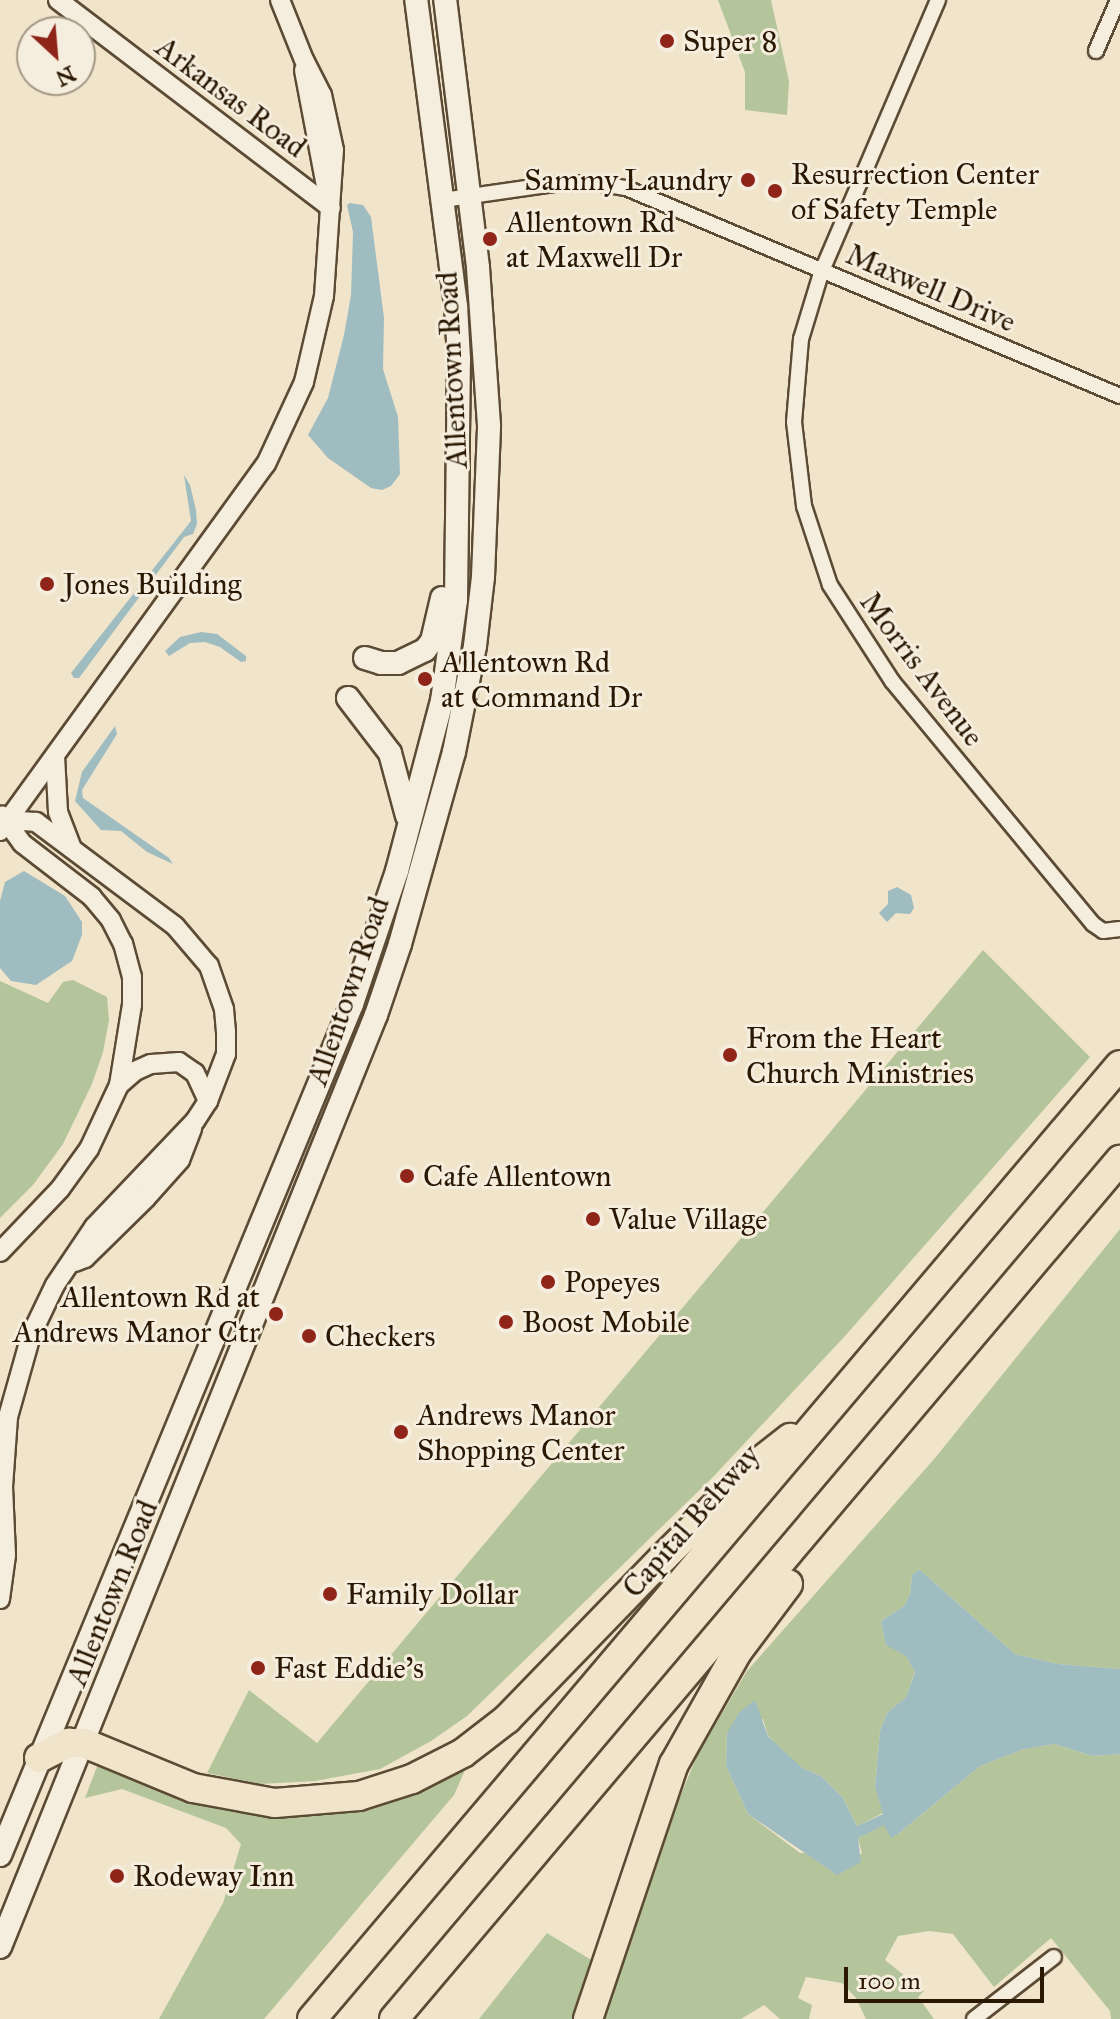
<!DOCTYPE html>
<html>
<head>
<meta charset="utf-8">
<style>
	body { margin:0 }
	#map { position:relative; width:1120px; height:2019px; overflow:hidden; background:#f0e4ca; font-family:"IM FELL Great Primer",serif }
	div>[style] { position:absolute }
	.green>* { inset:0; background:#b4c59b }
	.water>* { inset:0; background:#9fbcc1 }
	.roads { filter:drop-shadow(2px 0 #5c4b34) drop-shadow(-2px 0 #5c4b34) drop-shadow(0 2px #5c4b34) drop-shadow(0 -2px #5c4b34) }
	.minor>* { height:14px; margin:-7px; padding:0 7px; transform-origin:7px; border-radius:7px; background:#f5eddd }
	.tertiary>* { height:18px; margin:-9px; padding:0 9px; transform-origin:9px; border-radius:9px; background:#f5eddd }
	.secondary>* { height:22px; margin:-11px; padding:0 11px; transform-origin:11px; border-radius:11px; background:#f5eddd }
	.motorway>* { height:28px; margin:-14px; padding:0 14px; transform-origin:14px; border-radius:14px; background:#f0e4ca }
	.dots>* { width:22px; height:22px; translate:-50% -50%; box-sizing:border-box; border:4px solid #f5eddd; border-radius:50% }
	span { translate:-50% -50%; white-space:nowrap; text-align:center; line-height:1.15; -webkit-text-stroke:6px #f5eddd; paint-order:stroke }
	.poi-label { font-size:30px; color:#2a1802 }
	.left { translate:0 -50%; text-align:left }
	.right { translate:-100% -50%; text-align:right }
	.street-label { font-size:30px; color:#2a1802 }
	.north { position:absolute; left:16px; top:16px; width:80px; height:80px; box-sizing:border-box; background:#f5eddd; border:2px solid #a49885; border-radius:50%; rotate:154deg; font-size:22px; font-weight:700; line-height:32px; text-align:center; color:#2a1802 }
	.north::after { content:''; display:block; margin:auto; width:28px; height:36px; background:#8f2418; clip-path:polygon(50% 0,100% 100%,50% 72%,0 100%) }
	.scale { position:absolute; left:844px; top:1967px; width:200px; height:36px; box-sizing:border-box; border:4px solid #2a1802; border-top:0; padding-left:10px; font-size:24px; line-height:28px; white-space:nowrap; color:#2a1802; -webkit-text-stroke:6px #f5eddd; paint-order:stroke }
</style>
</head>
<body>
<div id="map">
	<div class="green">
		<div style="clip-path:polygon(718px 0,771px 0,789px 81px,787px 115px,745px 110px,745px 72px)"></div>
		<div style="clip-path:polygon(983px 950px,1090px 1057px,845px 1336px,713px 1477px,467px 1716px,431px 1741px,380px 1769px,315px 1781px,260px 1784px,207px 1773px,249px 1690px,317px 1743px)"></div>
		<div style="clip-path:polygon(73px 980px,107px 997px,109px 1020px,103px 1052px,92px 1084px,63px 1144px,33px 1185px,0 1218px,0 981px,48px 1003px,63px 982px)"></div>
		<div style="clip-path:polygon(1120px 1229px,1120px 1669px,1058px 1664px,1015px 1654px,919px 1569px,912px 1575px,910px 1594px,904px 1606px,881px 1621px,886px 1644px,906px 1656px,915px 1671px,906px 1697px,887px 1713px,880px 1731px,875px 1787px,883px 1813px,857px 1826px,843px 1798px,821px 1776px,802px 1768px,783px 1752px,768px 1735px,763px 1719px,727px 1733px,726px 1766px,748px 1814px,800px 1853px,862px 1854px,858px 1838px,884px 1824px,898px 1834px,980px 1766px,1024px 1749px,1055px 1744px,1092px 1756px,1120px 1754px,1120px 2019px,1111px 2019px,1110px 2011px,1051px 1938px,994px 1987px,953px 1934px,929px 1931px,898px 1936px,885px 1960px,924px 1991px,918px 1997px,934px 2019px,866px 2019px,856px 1998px,842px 1983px,806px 1977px,798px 1998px,812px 2005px,809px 2019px,780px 2019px,764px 2005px,741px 2019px,599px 2019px,655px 1857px,697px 1756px,747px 1671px,935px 1458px)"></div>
		<div style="clip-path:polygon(469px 1761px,454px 1795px,264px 2019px,159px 2019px,223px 1903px,241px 1844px,226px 1828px,122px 1789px,85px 1798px,98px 1764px,261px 1811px)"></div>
		<div style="clip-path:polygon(547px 1933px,593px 1961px,574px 2019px,479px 2019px)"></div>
	</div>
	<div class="water">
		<div style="clip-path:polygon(350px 203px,363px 205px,371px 217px,384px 318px,383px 369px,398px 417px,400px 474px,391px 486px,382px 490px,371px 488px,328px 458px,308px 435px,328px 398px,344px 335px,351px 295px,353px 232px,347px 205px)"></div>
		<div style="clip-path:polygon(184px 475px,190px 485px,196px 510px,197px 524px,193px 534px,184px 537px,79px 678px,74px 678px,71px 673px,191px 521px)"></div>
		<div style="clip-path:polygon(201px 632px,217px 634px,246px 656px,246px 661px,241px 662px,220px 647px,205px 642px,190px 643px,169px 656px,165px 651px,180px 637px)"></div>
		<div style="clip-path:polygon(115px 726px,117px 734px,82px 790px,83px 798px,169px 858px,173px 864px,147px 852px,121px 831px,101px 830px,75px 801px,82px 772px)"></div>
		<div style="clip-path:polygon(24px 871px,65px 896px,82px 922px,82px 935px,72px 961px,36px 985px,11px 981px,0 968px,0 901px,5px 882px)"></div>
		<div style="clip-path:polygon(897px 887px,911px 895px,914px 908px,910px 914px,896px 913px,887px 922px,879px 913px,888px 904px,888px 891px)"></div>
		<div style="clip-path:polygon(919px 1569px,1015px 1654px,1058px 1664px,1120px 1669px,1120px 1754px,1092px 1756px,1055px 1744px,1024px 1749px,980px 1766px,898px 1834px,891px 1838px,884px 1825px,858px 1838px,861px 1862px,837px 1875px,748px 1814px,726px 1766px,727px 1733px,739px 1713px,755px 1700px,768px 1736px,802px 1768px,821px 1776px,843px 1798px,857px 1826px,883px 1814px,875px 1787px,880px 1731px,887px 1713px,906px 1697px,915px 1672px,906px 1656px,886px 1645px,881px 1621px,904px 1606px,910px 1594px,912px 1575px)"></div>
	</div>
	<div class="roads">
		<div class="minor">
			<div style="left:938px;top:0;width:294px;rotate:113.2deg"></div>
			<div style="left:822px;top:270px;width:72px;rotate:106.9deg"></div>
			<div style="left:801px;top:339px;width:83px;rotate:94.8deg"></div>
			<div style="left:794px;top:422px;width:85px;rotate:83.2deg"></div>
			<div style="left:804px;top:506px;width:83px;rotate:71.8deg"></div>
			<div style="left:830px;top:585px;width:114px;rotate:57.1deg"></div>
			<div style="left:892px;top:681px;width:315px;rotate:50.4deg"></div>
			<div style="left:1093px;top:924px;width:12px;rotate:35deg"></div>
			<div style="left:1103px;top:931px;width:17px;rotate:-7deg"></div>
			<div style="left:1096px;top:51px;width:56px;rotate:-66.7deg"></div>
			<div style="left:443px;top:200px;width:112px;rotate:-8.2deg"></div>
			<div style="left:554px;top:184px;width:43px;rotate:-1.3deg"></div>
			<div style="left:597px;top:183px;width:29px;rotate:10deg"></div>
			<div style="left:626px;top:188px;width:536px;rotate:22.83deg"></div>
			<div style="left:974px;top:2019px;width:101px;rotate:-37.8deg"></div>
		</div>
		<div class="tertiary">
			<div style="left:58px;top:0;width:343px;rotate:37.3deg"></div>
			<div style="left:304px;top:70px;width:118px;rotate:79.3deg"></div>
			<div style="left:55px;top:756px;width:56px;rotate:86.9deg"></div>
			<div style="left:58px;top:812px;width:39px;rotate:69deg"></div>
			<div style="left:0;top:831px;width:453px;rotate:-54.1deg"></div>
			<div style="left:266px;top:464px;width:90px;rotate:-65.1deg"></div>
			<div style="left:304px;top:382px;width:88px;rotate:-76.9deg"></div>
			<div style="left:324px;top:296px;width:146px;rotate:-86.1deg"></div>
			<div style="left:334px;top:150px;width:56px;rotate:-102.3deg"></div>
			<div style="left:322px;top:95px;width:39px;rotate:-117deg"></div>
			<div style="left:304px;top:60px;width:65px;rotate:-111.8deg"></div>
			<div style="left:119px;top:1085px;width:21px;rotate:-41deg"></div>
			<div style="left:135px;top:1071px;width:17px;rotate:-24deg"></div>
			<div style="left:151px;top:1064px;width:28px;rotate:-4deg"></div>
			<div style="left:179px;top:1062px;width:19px;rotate:35deg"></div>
			<div style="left:195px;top:1073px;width:31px;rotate:65deg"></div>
			<div style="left:0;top:1252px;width:87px;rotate:-46.4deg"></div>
			<div style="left:60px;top:1189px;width:49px;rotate:-54.1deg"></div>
			<div style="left:89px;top:1149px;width:71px;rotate:-64.9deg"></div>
			<div style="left:119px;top:1085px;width:81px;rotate:-80.8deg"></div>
			<div style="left:132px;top:1005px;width:28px;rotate:-90deg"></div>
			<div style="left:132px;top:977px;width:34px;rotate:-105deg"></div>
			<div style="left:123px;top:944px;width:27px;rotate:-117deg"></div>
			<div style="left:111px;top:920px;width:30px;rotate:-130deg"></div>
			<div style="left:92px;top:897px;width:88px;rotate:-142.4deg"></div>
			<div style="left:22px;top:843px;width:34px;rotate:-126deg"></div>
			<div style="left:75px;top:1262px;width:11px;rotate:-22deg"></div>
			<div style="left:85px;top:1258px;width:86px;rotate:-44.5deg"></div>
			<div style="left:146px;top:1198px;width:51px;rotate:-48.2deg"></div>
			<div style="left:180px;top:1160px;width:34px;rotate:-69deg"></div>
			<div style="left:0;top:1599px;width:44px;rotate:-82.2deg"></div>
			<div style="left:6px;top:1555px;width:68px;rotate:-92.5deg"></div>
			<div style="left:3px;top:1487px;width:70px;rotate:-85.9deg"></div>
			<div style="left:8px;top:1417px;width:85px;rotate:-74.3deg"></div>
			<div style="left:31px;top:1335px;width:55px;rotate:-64.4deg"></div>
			<div style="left:55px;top:1285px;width:70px;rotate:-56.1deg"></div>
			<div style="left:94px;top:1227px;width:146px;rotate:-46.4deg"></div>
			<div style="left:195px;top:1121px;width:24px;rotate:-57deg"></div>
			<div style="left:208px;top:1101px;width:50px;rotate:-69deg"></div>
			<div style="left:226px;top:1054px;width:22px;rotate:-90deg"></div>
			<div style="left:226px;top:1032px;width:23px;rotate:-95deg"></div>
			<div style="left:224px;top:1009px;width:46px;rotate:-109.2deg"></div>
			<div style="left:209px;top:966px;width:52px;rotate:-130.4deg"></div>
			<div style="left:175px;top:926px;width:174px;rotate:-143.2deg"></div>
			<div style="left:36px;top:822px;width:28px;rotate:-176deg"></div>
		</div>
		<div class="secondary">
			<div style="left:365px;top:658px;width:17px;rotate:17deg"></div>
			<div style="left:381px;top:663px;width:17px"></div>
			<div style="left:398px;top:663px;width:30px;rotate:-26deg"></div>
			<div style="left:425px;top:650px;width:11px;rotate:-52deg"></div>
			<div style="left:432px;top:641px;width:44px;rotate:-76.9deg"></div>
			<div style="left:348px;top:698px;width:69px;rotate:52.6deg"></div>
			<div style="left:390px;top:753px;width:65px;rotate:74.9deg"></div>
			<div style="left:0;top:1855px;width:921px;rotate:-67.53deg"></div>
			<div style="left:352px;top:1004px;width:140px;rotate:-71.3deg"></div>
			<div style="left:397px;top:871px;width:176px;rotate:-75.2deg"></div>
			<div style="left:442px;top:701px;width:102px;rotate:-82.1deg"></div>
			<div style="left:456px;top:600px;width:241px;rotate:-89.3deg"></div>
			<div style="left:459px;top:359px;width:53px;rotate:-93.2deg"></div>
			<div style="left:456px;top:306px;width:309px;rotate:-97.4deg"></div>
			<div style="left:0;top:1947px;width:1005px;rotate:-68.03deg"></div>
			<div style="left:376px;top:1015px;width:75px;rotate:-71.3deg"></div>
			<div style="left:400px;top:944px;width:199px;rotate:-74.3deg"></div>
			<div style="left:454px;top:752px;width:108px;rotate:-78.8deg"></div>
			<div style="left:475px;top:646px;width:69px;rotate:-83.4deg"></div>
			<div style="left:483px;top:577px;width:152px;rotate:-87.7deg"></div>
			<div style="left:489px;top:425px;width:158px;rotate:-94deg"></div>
			<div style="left:478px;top:267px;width:269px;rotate:-97deg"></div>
		</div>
		<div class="motorway">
			<div style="left:39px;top:1758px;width:34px;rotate:-27deg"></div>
			<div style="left:69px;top:1743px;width:15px"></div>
			<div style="left:84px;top:1743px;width:118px;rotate:22.4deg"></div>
			<div style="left:193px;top:1788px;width:83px;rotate:10.4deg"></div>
			<div style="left:275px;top:1803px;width:84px;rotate:-4.8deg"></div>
			<div style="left:359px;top:1796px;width:56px;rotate:-17.8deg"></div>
			<div style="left:412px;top:1779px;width:57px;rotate:-27deg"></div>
			<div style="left:463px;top:1753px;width:56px;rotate:-37.7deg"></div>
			<div style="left:507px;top:1719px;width:224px;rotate:-45.9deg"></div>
			<div style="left:663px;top:1558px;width:139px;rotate:-44.7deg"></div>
			<div style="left:762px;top:1460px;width:36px;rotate:-38deg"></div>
			<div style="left:312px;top:2019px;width:1250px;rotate:-49.74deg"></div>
			<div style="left:394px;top:2019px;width:1125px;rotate:-49.8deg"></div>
			<div style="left:588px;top:2019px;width:269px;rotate:-71.4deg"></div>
			<div style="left:674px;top:1764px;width:129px;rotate:-60.6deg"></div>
			<div style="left:737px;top:1652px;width:85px;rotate:-53.1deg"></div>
		</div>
	</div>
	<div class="dots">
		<div style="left:667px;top:41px;background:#8f2418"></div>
		<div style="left:748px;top:180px;background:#8f2418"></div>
		<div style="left:775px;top:191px;background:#8f2418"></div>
		<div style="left:490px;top:239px;background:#8f2418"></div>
		<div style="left:47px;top:584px;background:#8f2418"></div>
		<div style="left:425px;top:679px;background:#8f2418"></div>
		<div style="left:730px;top:1055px;background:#8f2418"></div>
		<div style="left:407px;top:1176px;background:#8f2418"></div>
		<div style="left:593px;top:1219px;background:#8f2418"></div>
		<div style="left:548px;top:1282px;background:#8f2418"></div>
		<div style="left:276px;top:1314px;background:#8f2418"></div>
		<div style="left:506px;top:1322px;background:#8f2418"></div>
		<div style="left:309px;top:1336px;background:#8f2418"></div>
		<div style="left:401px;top:1432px;background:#8f2418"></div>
		<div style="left:330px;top:1594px;background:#8f2418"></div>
		<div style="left:258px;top:1668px;background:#8f2418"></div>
		<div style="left:117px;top:1876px;background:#8f2418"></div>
	</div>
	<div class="poi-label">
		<span class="left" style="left:683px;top:41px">Super 8</span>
		<span class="left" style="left:791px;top:191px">Resurrection Center<br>of Safety Temple</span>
		<span class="right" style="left:732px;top:180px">Sammy Laundry</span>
		<span class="left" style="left:506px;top:239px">Allentown Rd<br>at Maxwell Dr</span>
		<span class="left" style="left:63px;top:584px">Jones Building</span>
		<span class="left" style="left:441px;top:679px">Allentown Rd<br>at Command Dr</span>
		<span class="left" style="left:746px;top:1055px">From the Heart<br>Church Ministries</span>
		<span class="left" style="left:423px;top:1176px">Cafe Allentown</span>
		<span class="left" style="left:609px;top:1219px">Value Village</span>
		<span class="left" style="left:564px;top:1282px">Popeyes</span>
		<span class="right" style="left:260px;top:1314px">Allentown Rd at<br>Andrews Manor Ctr</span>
		<span class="left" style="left:522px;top:1322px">Boost Mobile</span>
		<span class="left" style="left:325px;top:1336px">Checkers</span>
		<span class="left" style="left:417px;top:1432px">Andrews Manor<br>Shopping Center</span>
		<span class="left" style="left:346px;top:1594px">Family Dollar</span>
		<span class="left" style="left:274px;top:1668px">Fast Eddie's</span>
		<span class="left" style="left:133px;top:1876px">Rodeway Inn</span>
	</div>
	<div class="street-label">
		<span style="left:231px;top:97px;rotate:37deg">Arkansas Road</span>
		<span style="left:931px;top:288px;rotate:23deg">Maxwell Drive</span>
		<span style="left:452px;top:370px;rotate:-93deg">Allentown Road</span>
		<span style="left:922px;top:669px;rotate:53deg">Morris Avenue</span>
		<span style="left:348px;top:991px;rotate:-71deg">Allentown Road</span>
		<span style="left:691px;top:1521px;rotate:-49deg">Capital Beltway</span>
		<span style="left:112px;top:1593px;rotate:-68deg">Allentown Road</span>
	</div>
	<div class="north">N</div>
	<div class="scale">100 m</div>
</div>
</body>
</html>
